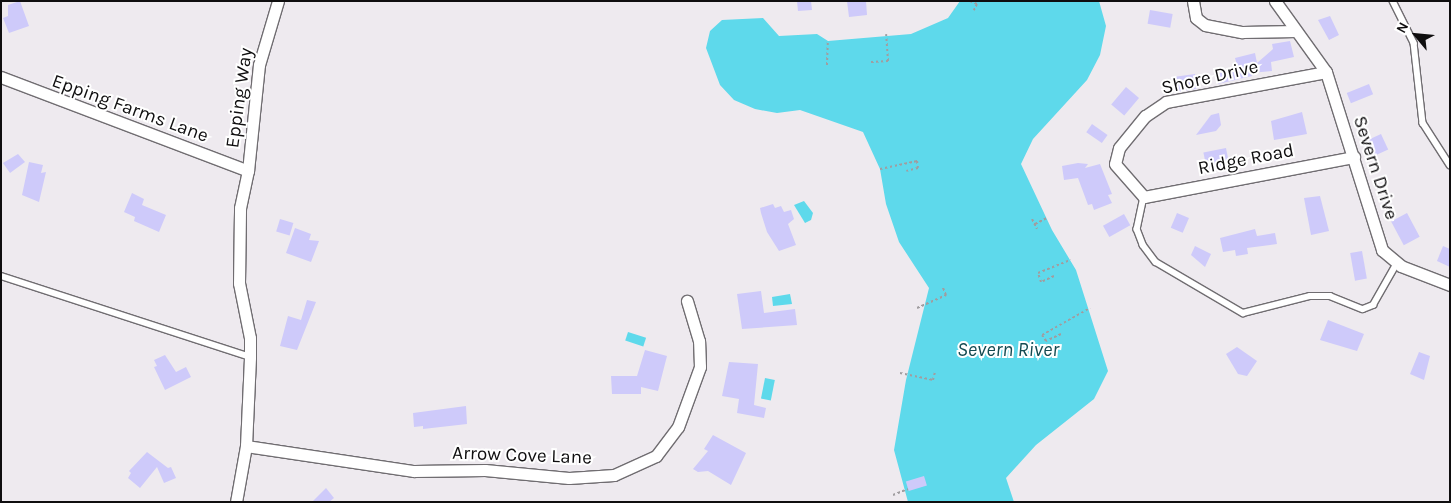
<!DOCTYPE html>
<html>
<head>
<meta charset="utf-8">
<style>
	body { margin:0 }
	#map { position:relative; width:1451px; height:503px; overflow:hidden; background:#eeeaef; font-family:Karla,sans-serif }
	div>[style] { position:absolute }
	.water>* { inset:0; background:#5ed9eb; transform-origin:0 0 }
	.building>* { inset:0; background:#cecafa; transform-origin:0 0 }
	.path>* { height:2px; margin-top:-1px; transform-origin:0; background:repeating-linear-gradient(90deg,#a09da0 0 2.5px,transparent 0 5px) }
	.roads { filter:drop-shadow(1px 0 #706d71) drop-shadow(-1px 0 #706d71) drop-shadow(0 1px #706d71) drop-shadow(0 -1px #706d71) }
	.service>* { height:5.5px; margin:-2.75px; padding:0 2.75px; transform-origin:2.75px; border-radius:2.75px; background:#fff }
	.minor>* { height:11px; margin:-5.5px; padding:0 5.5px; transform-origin:5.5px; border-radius:5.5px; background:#fff }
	span { translate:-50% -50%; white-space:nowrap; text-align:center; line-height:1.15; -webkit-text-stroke:4px #fff; paint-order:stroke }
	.street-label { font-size:19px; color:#0f0e0f }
	.water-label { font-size:20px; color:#144b52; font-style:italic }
	.frame { position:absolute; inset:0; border:2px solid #0f0e0f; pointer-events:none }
	.north { position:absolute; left:1391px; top:10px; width:50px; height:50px; -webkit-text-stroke:4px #fff; paint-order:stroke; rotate:298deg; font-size:14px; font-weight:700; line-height:20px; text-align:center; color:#0f0e0f }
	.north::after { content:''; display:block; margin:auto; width:18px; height:22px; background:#0f0e0f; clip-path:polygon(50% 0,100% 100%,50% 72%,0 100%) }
</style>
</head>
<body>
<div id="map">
	<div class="water">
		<div style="clip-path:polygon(960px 1px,1099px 1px,1106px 26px,1100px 55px,1087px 80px,1033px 139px,1021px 164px,1052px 230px,1076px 270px,1108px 371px,1094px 399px,1036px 445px,1006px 478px,1014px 502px,908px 502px,894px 450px,906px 380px,929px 288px,899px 242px,886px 204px,880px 169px,863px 132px,800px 110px,777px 113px,755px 109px,734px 100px,720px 85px,706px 48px,710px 31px,722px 20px,763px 18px,779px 36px,817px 34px,828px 41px,911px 34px,948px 18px)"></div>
		<div style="clip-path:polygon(804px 201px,813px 213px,811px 220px,805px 223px,794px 205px)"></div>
		<div style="clip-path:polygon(790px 294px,792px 304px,773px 306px,772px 297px)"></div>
		<div style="left:628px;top:332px;width:19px;height:9px;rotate:18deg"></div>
		<div style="left:765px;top:378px;width:10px;height:21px;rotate:11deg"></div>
	</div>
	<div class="building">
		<div style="clip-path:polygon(20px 1px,29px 26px,9px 33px,3px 18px,8px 16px,8px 5px)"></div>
		<div style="clip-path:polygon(797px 1px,811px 1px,812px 10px,798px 11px)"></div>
		<div style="clip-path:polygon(847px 1px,866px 1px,867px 15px,849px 17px)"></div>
		<div style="left:1150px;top:10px;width:23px;height:14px;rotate:10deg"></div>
		<div style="clip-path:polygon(1330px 16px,1339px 35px,1329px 40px,1318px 20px)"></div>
		<div style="clip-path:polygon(1290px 41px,1294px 57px,1271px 62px,1272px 71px,1251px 73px,1252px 76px,1218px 84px,1216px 74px,1238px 69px,1235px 58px,1255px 53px,1257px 63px,1273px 49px,1272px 44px)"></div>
		<div style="left:1195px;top:74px;width:15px;height:20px;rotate:82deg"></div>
		<div style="left:1369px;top:84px;width:11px;height:24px;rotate:68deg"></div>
		<div style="left:1126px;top:87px;width:17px;height:23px;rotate:40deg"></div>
		<div style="clip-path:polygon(1302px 112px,1307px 134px,1274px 140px,1271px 121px)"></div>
		<div style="clip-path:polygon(1219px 113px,1221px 125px,1216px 131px,1196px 135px,1211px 115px)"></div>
		<div style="left:1092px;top:124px;width:19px;height:10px;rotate:35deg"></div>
		<div style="left:1381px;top:134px;width:17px;height:18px;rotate:65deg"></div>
		<div style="left:1226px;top:148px;width:16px;height:23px;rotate:79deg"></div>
		<div style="clip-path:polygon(18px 154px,25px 162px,10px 173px,3px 163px)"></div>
		<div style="clip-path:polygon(29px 162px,43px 165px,41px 173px,46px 172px,39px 202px,22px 195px)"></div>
		<div style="clip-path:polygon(1078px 163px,1088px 164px,1085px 168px,1100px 164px,1112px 194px,1108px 195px,1112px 203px,1094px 210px,1092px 204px,1088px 205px,1078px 178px,1064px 180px,1062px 166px)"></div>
		<div style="clip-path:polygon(132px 193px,144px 199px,142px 205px,166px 215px,159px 232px,134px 221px,135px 217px,124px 212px)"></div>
		<div style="clip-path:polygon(1320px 196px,1329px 231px,1311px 235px,1304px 198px)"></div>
		<div style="clip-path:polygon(773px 204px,775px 208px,781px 206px,784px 212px,791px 210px,794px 219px,788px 224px,796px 245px,779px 251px,767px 232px,761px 213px,760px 208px)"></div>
		<div style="left:1177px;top:213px;width:13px;height:16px;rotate:23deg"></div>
		<div style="left:1407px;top:213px;width:27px;height:18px;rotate:62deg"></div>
		<div style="left:1124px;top:214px;width:13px;height:24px;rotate:61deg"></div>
		<div style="left:280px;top:219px;width:14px;height:13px;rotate:17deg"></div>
		<div style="clip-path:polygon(295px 228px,311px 234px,309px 240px,319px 241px,311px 262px,286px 253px)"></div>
		<div style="clip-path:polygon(1255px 229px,1257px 236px,1275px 233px,1277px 244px,1247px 248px,1248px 254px,1236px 256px,1235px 250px,1223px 252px,1220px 238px)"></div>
		<div style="clip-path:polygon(1195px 246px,1211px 254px,1205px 267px,1191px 255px)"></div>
		<div style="clip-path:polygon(1443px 246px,1450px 249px,1450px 267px,1437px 261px)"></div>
		<div style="left:1362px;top:251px;width:28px;height:12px;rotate:80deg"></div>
		<div style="clip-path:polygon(761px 291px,764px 313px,795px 309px,797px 325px,742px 329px,737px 294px)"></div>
		<div style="clip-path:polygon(307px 300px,316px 302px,297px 350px,280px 346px,288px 316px,301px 320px)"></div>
		<div style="clip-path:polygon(1328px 320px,1364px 334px,1357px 351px,1320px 340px)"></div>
		<div style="clip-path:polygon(1237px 347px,1257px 361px,1247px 376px,1238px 374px,1226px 354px)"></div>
		<div style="clip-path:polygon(645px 350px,667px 356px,658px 391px,641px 387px,641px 394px,612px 394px,611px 376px,637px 376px)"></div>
		<div style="clip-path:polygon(1419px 352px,1430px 356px,1424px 380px,1410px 374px)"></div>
		<div style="clip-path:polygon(165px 355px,176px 372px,186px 367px,191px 377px,165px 390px,154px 367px,157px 366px,154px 360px)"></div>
		<div style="clip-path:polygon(729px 362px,758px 364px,754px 405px,766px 408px,764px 418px,737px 413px,739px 399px,722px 396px)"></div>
		<div style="clip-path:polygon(466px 406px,467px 424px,423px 429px,423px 426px,414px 427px,413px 413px)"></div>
		<div style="clip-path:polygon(713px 435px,746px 453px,731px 485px,708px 471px,698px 472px,693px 469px,708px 451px,704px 449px)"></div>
		<div style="clip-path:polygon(147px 452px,168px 468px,171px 467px,176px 478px,164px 483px,157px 467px,140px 488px,128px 478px,131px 473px,129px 471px)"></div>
		<div style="left:924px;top:476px;width:10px;height:19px;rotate:73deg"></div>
		<div style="clip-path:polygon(326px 488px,334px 498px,329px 502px,312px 502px)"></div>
	</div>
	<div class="path">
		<div style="left:970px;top:1px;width:8px;rotate:23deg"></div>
		<div style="left:977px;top:4px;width:7px;rotate:117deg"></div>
		<div style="left:871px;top:62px;width:17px;rotate:-3deg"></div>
		<div style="left:888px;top:61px;width:27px;rotate:-94deg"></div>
		<div style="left:827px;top:65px;width:24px;rotate:-88deg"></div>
		<div style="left:880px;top:169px;width:38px;rotate:-12deg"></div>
		<div style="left:917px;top:161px;width:7px;rotate:82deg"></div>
		<div style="left:918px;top:168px;width:12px;rotate:166deg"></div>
		<div style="left:1032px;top:219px;width:11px;rotate:63deg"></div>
		<div style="left:1035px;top:224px;width:13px;rotate:-27deg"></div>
		<div style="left:1054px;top:276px;width:14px;rotate:155deg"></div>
		<div style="left:1041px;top:282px;width:9px;rotate:-108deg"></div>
		<div style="left:1038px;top:273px;width:35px;rotate:-22deg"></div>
		<div style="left:917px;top:308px;width:32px;rotate:-24deg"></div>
		<div style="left:946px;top:295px;width:8px;rotate:-113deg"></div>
		<div style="left:1061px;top:334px;width:17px;rotate:155deg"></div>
		<div style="left:1046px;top:341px;width:7px;rotate:-124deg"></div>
		<div style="left:1042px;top:335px;width:55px;rotate:-29.4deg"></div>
		<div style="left:900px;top:373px;width:34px;rotate:12deg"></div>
		<div style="left:933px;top:380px;width:8px;rotate:-76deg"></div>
		<div style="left:893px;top:495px;width:16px;rotate:-22deg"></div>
	</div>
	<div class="roads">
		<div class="service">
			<div style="left:1393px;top:1px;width:47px;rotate:63.4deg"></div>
			<div style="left:1414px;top:43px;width:81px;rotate:83.6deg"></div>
			<div style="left:1423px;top:123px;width:50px;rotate:57.3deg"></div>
			<div style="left:1144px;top:197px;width:33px;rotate:102deg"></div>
			<div style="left:1137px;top:229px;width:17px;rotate:69deg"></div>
			<div style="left:1143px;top:245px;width:21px;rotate:53deg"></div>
			<div style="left:1156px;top:262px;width:101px;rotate:30.4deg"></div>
			<div style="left:1243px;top:313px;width:69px;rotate:-14.2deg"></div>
			<div style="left:1310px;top:296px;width:20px"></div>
			<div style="left:1330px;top:296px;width:35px;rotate:22deg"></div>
			<div style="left:1363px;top:309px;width:11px;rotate:-22deg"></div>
			<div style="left:1373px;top:305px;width:48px;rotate:-60.3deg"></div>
			<div style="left:1px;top:276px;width:262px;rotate:18deg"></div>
		</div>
		<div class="minor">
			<div style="left:1193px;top:1px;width:17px;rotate:80deg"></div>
			<div style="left:1196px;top:18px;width:11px;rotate:38deg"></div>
			<div style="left:1205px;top:25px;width:38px;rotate:11deg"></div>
			<div style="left:1242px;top:32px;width:54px;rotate:-1.1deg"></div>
			<div style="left:1275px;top:1px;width:87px;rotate:54.3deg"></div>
			<div style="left:1326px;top:72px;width:187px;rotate:72.5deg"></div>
			<div style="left:1382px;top:250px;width:25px;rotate:40deg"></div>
			<div style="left:1401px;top:266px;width:53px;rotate:21.2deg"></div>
			<div style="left:1326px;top:72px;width:163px;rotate:169.4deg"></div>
			<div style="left:1166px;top:102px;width:25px;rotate:146deg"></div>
			<div style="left:1145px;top:116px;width:41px;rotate:129.1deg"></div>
			<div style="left:1119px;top:148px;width:16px;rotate:104deg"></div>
			<div style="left:1115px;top:164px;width:44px;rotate:48.7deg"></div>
			<div style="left:1144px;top:197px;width:214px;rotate:-10.8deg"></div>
			<div style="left:1px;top:77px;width:264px;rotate:20.8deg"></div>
			<div style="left:246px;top:446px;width:170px;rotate:8.5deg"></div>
			<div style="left:414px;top:471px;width:71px;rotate:-0.8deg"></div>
			<div style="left:485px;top:470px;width:84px;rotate:5.4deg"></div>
			<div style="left:569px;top:478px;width:45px;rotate:-3.8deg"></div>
			<div style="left:614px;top:475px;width:46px;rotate:-24.3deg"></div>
			<div style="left:656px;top:456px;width:36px;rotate:-53deg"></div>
			<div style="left:678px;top:427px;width:64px;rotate:-69.9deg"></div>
			<div style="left:700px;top:367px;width:26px;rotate:-92deg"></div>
			<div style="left:699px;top:341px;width:42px;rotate:-106.7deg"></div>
			<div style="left:236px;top:502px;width:57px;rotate:-79.9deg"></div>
			<div style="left:246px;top:446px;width:89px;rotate:-87.4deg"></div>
			<div style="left:250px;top:357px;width:19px;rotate:-90deg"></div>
			<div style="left:250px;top:338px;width:56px;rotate:-101.3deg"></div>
			<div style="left:239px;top:283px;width:75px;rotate:-89.2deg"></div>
			<div style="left:240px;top:208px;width:38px;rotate:-78deg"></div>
			<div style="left:248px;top:171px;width:107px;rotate:-84.1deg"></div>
			<div style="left:259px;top:65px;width:67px;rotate:-73.5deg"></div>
		</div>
	</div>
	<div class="street-label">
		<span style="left:1210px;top:78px;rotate:-13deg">Shore Drive</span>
		<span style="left:240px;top:98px;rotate:-82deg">Epping Way</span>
		<span style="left:130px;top:109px;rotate:20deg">Epping Farms Lane</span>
		<span style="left:1246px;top:160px;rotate:-11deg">Ridge Road</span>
		<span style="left:1375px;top:168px;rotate:72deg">Severn Drive</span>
		<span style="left:522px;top:456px;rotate:2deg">Arrow Cove Lane</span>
	</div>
	<div class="water-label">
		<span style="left:1008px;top:349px">Severn River</span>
	</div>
	<div class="frame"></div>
	<div class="north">N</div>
</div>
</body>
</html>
